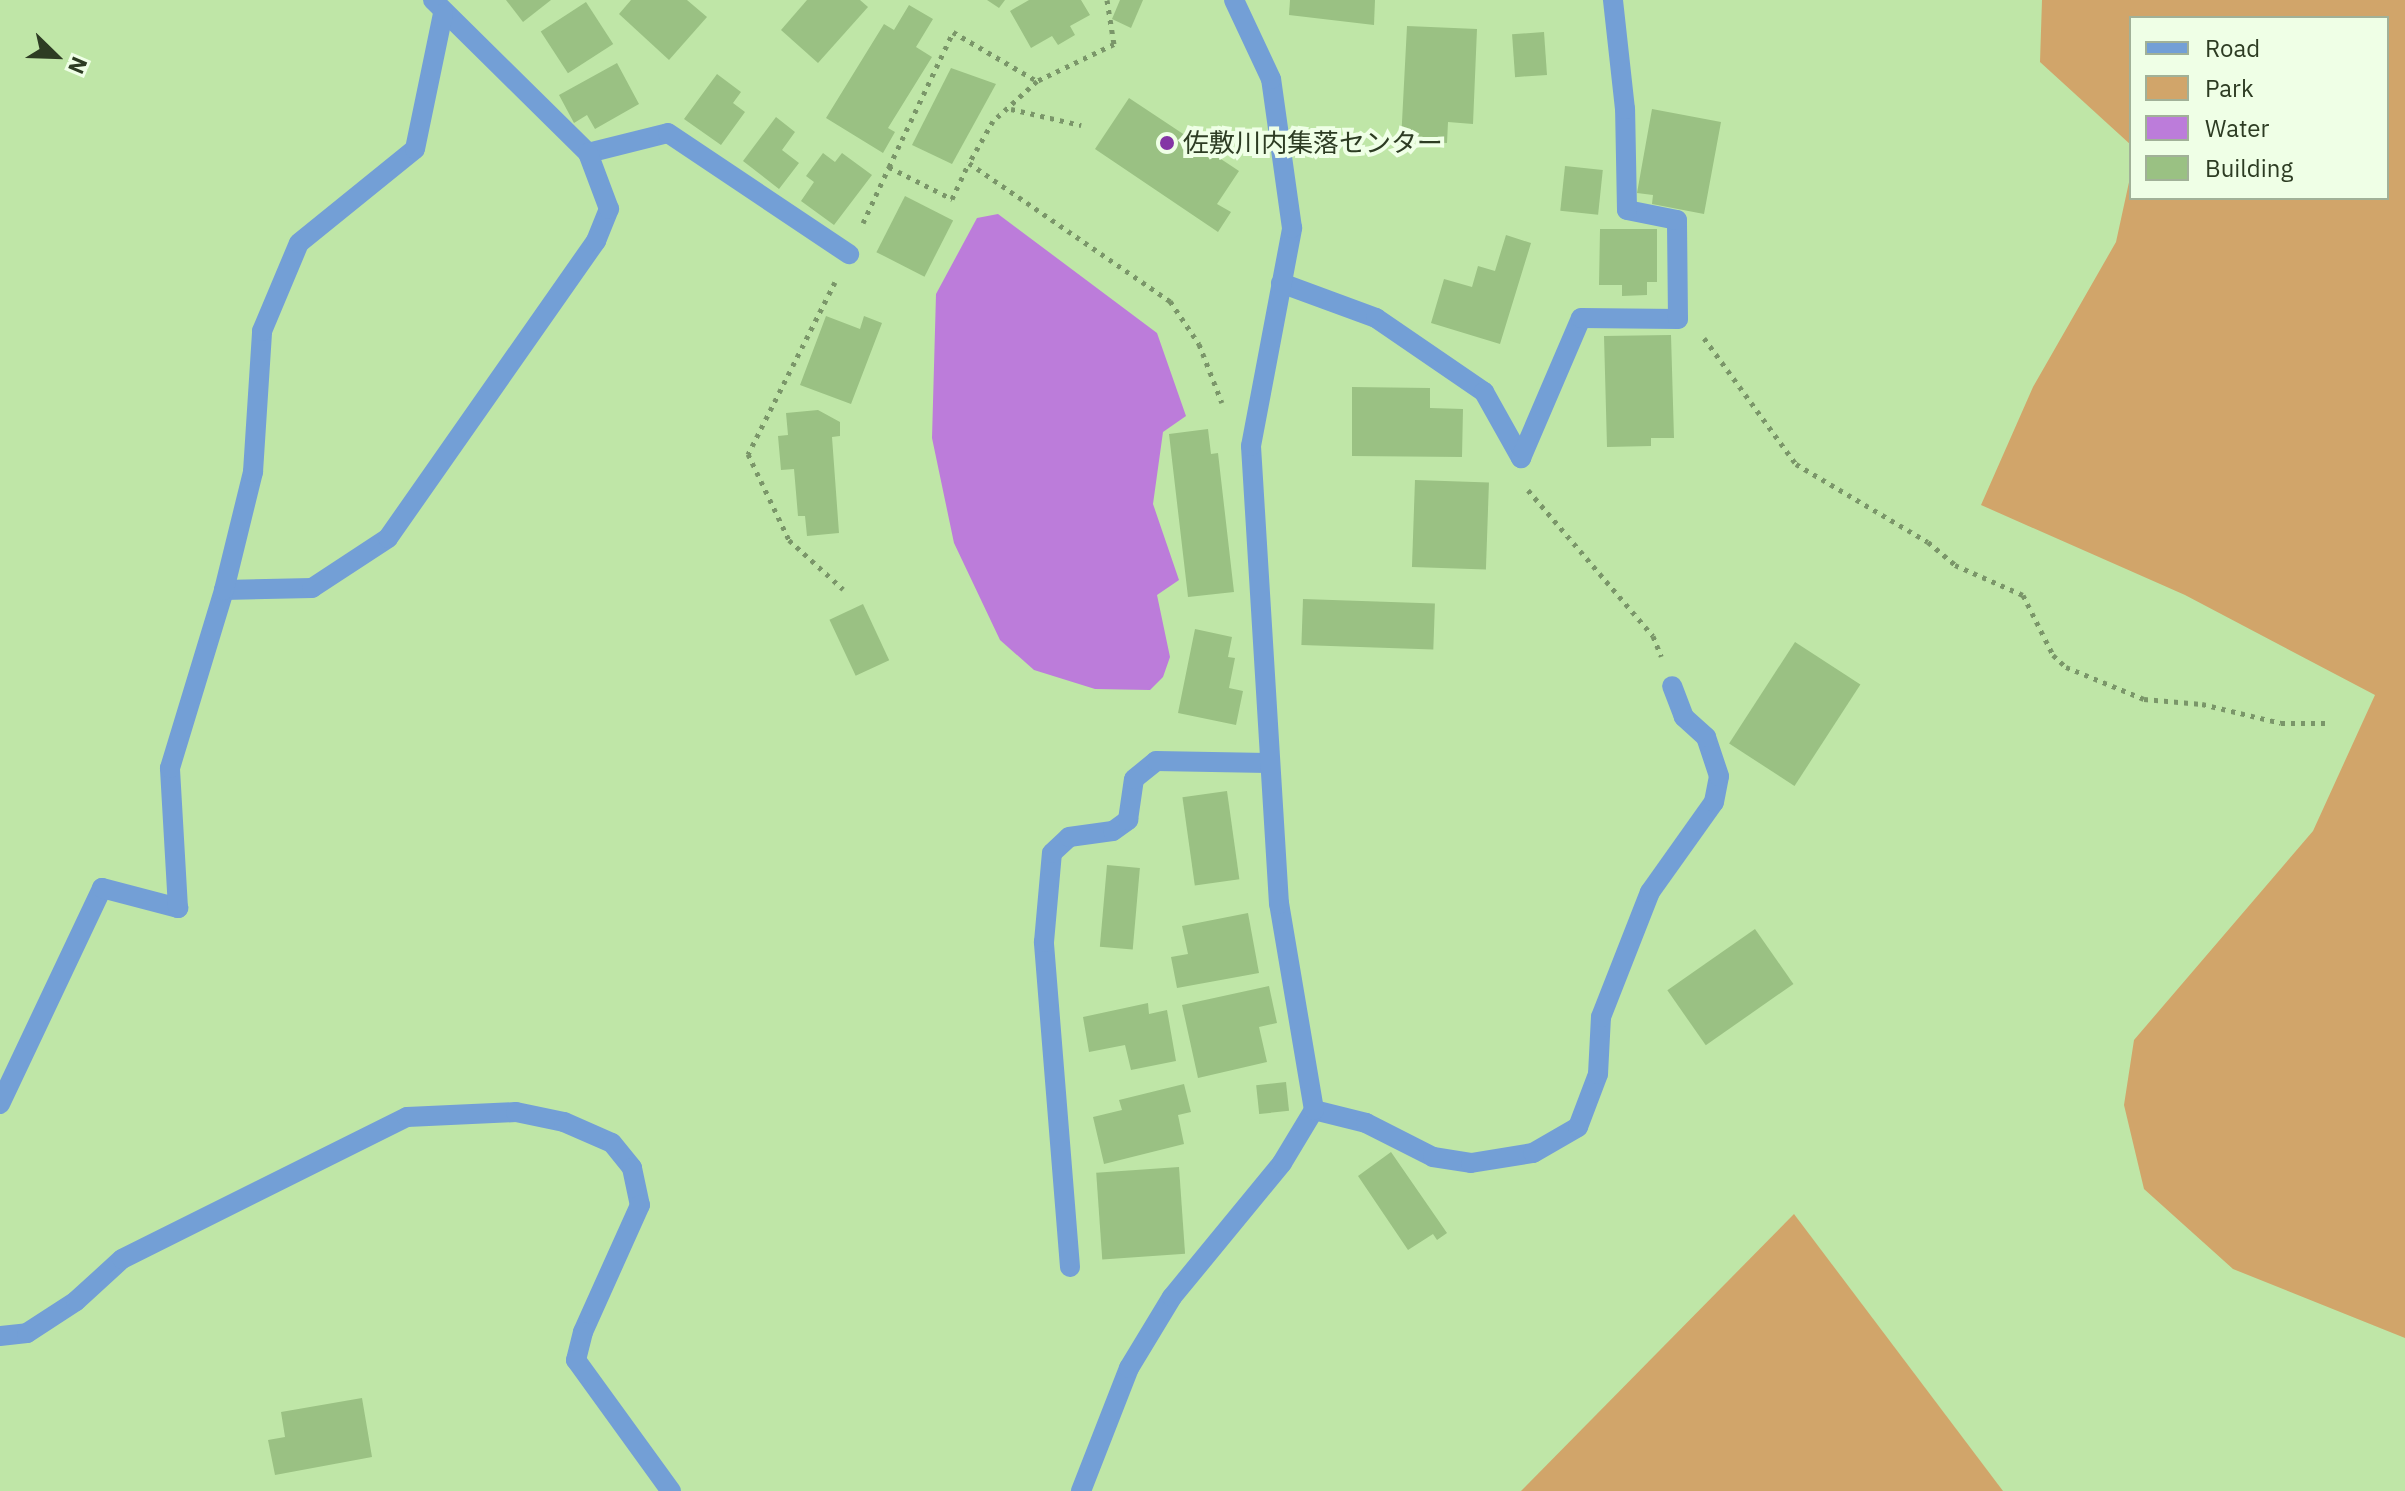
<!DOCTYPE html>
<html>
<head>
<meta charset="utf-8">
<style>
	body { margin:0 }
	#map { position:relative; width:2405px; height:1491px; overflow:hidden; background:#bfe6a7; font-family:"IBM Plex Sans","Noto Sans JP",sans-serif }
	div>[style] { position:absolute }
	.green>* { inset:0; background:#d1a56a }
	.water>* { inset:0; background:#bc7cda }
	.building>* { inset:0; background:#9ac183; transform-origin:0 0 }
	.path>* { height:5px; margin-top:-2.5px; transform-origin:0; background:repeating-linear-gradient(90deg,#7a9669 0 4px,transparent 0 10px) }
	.minor>* { height:20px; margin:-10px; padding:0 10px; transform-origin:10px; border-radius:10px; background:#739fd6 }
	.dots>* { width:22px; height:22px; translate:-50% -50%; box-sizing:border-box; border:4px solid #efffe6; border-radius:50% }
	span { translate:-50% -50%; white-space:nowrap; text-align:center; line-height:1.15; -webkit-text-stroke:8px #efffe6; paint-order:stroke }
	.poi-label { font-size:26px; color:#2d3c23 }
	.left { translate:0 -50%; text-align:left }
	.legend { position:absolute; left:2129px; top:16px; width:260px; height:184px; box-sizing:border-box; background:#efffe6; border:2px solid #a1b198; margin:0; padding:10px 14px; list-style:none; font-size:24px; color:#2d3c23 }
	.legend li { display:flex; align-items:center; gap:16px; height:40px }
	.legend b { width:40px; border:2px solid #a1b198 }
	.north { position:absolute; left:16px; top:16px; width:80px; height:80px; -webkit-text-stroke:6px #efffe6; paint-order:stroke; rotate:113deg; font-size:22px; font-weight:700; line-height:32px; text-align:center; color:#2d3c23 }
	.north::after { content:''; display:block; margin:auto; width:28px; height:36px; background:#2d3c23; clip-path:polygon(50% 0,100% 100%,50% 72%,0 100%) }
</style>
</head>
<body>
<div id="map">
	<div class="green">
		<div style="clip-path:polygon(2042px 0,2405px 0,2405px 1338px,2233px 1269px,2144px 1189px,2124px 1105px,2134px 1040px,2313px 831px,2375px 695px,2185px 595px,1981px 505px,2033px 387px,2116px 242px,2131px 173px,2131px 198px,2387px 198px,2387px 18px,2131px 18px,2131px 145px,2040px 62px)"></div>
		<div style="clip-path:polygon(1794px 1214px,2003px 1491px,1521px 1491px)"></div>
	</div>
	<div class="water">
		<div style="clip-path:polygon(998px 214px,1157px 333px,1186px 416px,1163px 432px,1153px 504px,1179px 580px,1157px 595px,1170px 657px,1163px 677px,1150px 690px,1095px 689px,1034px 670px,1000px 640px,954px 543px,932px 438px,936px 294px,977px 218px)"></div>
	</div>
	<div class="building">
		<div style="clip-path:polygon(506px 0,551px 0,523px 22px)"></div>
		<div style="clip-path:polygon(631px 0,687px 0,707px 17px,669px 60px,619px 14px)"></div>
		<div style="clip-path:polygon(807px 0,860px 0,868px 7px,818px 63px,781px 30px)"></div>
		<div style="clip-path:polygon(987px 0,1005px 0,999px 8px)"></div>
		<div style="clip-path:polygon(1029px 0,1081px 0,1090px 15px,1070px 26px,1075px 35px,1058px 45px,1052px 36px,1031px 48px,1010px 11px)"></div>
		<div style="clip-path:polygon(1120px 0,1143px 0,1131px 28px,1112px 19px)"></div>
		<div style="clip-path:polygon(1290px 0,1375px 0,1374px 25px,1289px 15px)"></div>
		<div style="left:586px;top:2px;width:50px;height:54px;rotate:57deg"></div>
		<div style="clip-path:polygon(909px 5px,933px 19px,916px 47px,932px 57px,888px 128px,895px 132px,883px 153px,826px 118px,884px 24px,894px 30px)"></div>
		<div style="clip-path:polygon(1407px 26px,1477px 29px,1473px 124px,1448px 122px,1447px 143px,1401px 141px)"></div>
		<div style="left:1544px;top:32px;width:43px;height:32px;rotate:86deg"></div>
		<div style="clip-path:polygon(617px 63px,639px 104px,595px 129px,587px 115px,574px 123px,559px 95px)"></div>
		<div style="clip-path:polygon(951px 68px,996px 84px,952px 164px,912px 145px)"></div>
		<div style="clip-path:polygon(717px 74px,741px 92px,733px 103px,745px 112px,721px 145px,684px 119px)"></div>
		<div style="clip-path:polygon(1129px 98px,1239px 171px,1217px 204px,1231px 212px,1218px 232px,1095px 149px)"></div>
		<div style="clip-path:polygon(1652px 109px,1721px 122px,1704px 214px,1652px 204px,1653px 195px,1637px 193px)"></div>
		<div style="clip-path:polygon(776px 117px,795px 132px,782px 150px,799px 163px,779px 189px,743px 161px)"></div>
		<div style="clip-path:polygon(823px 153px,835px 162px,842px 153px,872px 175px,834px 225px,801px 201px,814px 182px,806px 176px)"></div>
		<div style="left:1565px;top:166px;width:38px;height:45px;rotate:6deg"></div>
		<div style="left:905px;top:196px;width:54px;height:63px;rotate:27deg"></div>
		<div style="clip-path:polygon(1600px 229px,1657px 229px,1657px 282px,1647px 282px,1647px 295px,1622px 296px,1622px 285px,1599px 285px)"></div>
		<div style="clip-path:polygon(1506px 235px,1531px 243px,1500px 344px,1431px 323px,1444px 279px,1472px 287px,1478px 266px,1495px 271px)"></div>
		<div style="clip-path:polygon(826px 316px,860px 329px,864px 316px,882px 323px,851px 404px,800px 385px)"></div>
		<div style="clip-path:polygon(1671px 335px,1674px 438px,1651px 438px,1651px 446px,1607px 447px,1604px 336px)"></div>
		<div style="clip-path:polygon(1352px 387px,1430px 388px,1430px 408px,1463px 409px,1462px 457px,1352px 456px)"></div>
		<div style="clip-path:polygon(818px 410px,840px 422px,840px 436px,832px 437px,839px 533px,807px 536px,805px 516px,798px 516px,794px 469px,781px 470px,778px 436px,788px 435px,786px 413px)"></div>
		<div style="clip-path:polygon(1208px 429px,1211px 454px,1218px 453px,1234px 592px,1188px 597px,1169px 434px)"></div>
		<div style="left:1415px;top:480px;width:74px;height:87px;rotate:2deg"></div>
		<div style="left:1303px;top:599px;width:132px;height:46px;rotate:2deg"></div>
		<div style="left:863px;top:604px;width:62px;height:37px;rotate:65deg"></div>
		<div style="clip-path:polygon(1195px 629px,1232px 637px,1228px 657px,1235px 658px,1229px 688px,1243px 691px,1236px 725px,1178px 713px)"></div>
		<div style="left:1795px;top:642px;width:78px;height:121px;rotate:33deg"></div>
		<div style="left:1227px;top:791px;width:89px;height:45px;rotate:82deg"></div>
		<div style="left:1107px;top:865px;width:33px;height:82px;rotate:5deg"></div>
		<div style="clip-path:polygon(1248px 913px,1259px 973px,1177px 988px,1171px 957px,1188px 954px,1182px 926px)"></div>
		<div style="left:1755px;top:929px;width:67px;height:107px;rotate:55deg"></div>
		<div style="clip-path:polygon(1269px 986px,1277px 1023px,1259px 1027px,1267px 1062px,1198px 1078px,1182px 1005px)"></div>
		<div style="clip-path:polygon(1148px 1003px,1149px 1014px,1167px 1010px,1176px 1061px,1131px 1070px,1125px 1045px,1089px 1052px,1083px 1017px)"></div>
		<div style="left:1286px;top:1082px;width:29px;height:30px;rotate:84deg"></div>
		<div style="clip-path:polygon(1184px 1084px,1191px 1112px,1178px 1115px,1184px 1144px,1104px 1164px,1093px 1117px,1122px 1110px,1119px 1100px)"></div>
		<div style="clip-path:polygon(1391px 1152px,1447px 1233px,1437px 1240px,1433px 1234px,1408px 1250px,1358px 1176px)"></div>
		<div style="left:1179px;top:1167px;width:87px;height:83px;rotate:86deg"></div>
		<div style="clip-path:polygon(362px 1398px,372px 1457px,275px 1475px,268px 1440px,285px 1437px,281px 1412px)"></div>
	</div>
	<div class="path">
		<div style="left:1107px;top:0;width:45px;rotate:81deg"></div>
		<div style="left:1114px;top:44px;width:85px;rotate:154.3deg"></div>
		<div style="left:1037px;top:81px;width:59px;rotate:137.7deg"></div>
		<div style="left:993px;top:121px;width:48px;rotate:119.7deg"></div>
		<div style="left:969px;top:163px;width:244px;rotate:34.5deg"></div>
		<div style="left:1170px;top:301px;width:52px;rotate:56deg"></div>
		<div style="left:1199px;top:344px;width:63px;rotate:68.7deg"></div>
		<div style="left:1011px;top:109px;width:72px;rotate:12.9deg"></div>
		<div style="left:889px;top:167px;width:149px;rotate:-64.6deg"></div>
		<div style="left:953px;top:32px;width:97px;rotate:30.3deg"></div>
		<div style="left:863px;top:223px;width:62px;rotate:-65.1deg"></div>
		<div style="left:889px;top:167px;width:71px;rotate:26.9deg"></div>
		<div style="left:952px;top:199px;width:40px;rotate:-65deg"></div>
		<div style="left:835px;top:282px;width:193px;rotate:116.8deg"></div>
		<div style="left:748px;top:454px;width:95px;rotate:64.5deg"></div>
		<div style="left:789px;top:540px;width:73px;rotate:42.2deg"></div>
		<div style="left:1704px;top:338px;width:156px;rotate:53.9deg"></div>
		<div style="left:1796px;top:464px;width:153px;rotate:30.6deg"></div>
		<div style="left:1928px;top:542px;width:35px;rotate:40deg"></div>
		<div style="left:1955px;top:565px;width:74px;rotate:23.8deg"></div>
		<div style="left:2023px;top:595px;width:67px;rotate:63.4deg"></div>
		<div style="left:2053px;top:655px;width:18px;rotate:43deg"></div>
		<div style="left:2066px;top:667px;width:84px;rotate:22.3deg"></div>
		<div style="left:2144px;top:699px;width:58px;rotate:4.9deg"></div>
		<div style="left:2202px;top:704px;width:81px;rotate:13.5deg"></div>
		<div style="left:2281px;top:723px;width:48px"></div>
		<div style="left:1528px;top:490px;width:192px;rotate:49.4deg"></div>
		<div style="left:1653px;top:636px;width:22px;rotate:68deg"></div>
	</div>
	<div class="minor">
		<div style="left:433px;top:0;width:218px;rotate:44.6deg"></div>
		<div style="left:588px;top:153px;width:82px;rotate:-14deg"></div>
		<div style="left:668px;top:133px;width:218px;rotate:33.8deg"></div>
		<div style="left:1281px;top:283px;width:101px;rotate:20.2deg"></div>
		<div style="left:1376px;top:318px;width:131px;rotate:34.4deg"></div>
		<div style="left:1484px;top:392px;width:76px;rotate:60.7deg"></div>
		<div style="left:1521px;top:458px;width:152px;rotate:-66.8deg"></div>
		<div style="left:1581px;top:318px;width:97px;rotate:0.6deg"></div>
		<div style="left:1678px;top:319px;width:99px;rotate:-90.6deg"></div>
		<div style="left:1677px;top:220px;width:51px;rotate:-168.7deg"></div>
		<div style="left:1627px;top:210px;width:101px;rotate:-91.1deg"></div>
		<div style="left:1625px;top:109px;width:110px;rotate:-96.3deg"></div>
		<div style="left:224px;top:590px;width:88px;rotate:-1.3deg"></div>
		<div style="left:312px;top:588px;width:91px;rotate:-33.3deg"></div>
		<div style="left:388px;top:538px;width:363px;rotate:-55deg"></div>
		<div style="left:596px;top:241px;width:35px;rotate:-68deg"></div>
		<div style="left:609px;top:209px;width:60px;rotate:-110.6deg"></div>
		<div style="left:0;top:1104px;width:239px;rotate:-64.7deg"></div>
		<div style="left:102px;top:888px;width:79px;rotate:14.7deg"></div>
		<div style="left:178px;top:908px;width:140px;rotate:-93.3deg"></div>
		<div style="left:170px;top:768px;width:186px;rotate:-73.1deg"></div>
		<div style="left:224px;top:590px;width:122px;rotate:-76.2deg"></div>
		<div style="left:253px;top:472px;width:141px;rotate:-86.3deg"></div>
		<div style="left:262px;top:331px;width:95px;rotate:-67.2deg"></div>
		<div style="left:299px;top:243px;width:149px;rotate:-39deg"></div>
		<div style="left:415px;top:149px;width:138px;rotate:-78.3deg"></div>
		<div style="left:1314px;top:1110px;width:54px;rotate:14deg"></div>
		<div style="left:1366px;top:1123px;width:75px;rotate:26.9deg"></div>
		<div style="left:1433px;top:1157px;width:38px;rotate:9deg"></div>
		<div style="left:1471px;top:1163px;width:63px;rotate:-9.2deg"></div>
		<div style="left:1533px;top:1153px;width:52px;rotate:-30deg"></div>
		<div style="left:1578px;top:1127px;width:57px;rotate:-69.3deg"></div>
		<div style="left:1598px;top:1074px;width:57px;rotate:-87deg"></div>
		<div style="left:1601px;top:1017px;width:134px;rotate:-68.6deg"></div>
		<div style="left:1650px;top:892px;width:110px;rotate:-54.6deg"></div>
		<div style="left:1714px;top:802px;width:26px;rotate:-79deg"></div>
		<div style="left:1719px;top:776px;width:41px;rotate:-108.4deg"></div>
		<div style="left:1706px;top:737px;width:30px;rotate:-138deg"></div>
		<div style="left:1684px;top:717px;width:33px;rotate:-111deg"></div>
		<div style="left:1070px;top:1267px;width:326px;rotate:-94.6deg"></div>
		<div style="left:1044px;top:942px;width:89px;rotate:-84.9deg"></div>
		<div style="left:1052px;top:853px;width:23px;rotate:-43deg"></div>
		<div style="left:1069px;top:837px;width:44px;rotate:-7.8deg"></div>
		<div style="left:1113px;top:831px;width:19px;rotate:-36deg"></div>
		<div style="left:1128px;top:820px;width:41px;rotate:-81.7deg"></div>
		<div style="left:1134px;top:779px;width:28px;rotate:-39deg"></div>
		<div style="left:1156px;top:761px;width:112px;rotate:1deg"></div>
		<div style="left:0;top:1336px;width:27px;rotate:-6deg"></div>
		<div style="left:27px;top:1333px;width:59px;rotate:-33.1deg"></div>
		<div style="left:76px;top:1301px;width:62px;rotate:-42.4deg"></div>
		<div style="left:122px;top:1259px;width:318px;rotate:-26.5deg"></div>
		<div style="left:407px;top:1117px;width:109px;rotate:-2.6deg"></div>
		<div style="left:516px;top:1112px;width:49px;rotate:11.8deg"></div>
		<div style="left:564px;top:1122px;width:52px;rotate:23.6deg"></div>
		<div style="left:612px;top:1143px;width:32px;rotate:51deg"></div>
		<div style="left:632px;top:1168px;width:38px;rotate:78deg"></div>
		<div style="left:640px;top:1205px;width:139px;rotate:114.2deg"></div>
		<div style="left:583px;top:1332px;width:29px;rotate:104deg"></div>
		<div style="left:576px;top:1360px;width:162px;rotate:54.1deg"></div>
		<div style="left:1081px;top:1491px;width:132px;rotate:-68.7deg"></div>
		<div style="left:1129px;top:1368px;width:83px;rotate:-58.8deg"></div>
		<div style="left:1172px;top:1297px;width:173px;rotate:-50.6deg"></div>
		<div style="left:1282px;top:1163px;width:62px;rotate:-58.9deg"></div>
		<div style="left:1314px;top:1110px;width:209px;rotate:-99.6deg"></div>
		<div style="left:1279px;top:904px;width:459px;rotate:-93.5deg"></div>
		<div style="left:1251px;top:446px;width:222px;rotate:-79.3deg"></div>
		<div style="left:1292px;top:228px;width:150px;rotate:-98deg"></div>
		<div style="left:1271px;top:79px;width:87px;rotate:-115.1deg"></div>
	</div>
	<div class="dots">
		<div style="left:1167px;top:143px;background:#8435a5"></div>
	</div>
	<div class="poi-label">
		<span class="left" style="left:1183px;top:143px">佐敷川内集落センター</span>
	</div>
	<ul class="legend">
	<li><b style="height:10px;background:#739fd6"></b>Road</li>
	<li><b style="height:22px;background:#d1a56a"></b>Park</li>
	<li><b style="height:22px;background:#bc7cda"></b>Water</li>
	<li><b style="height:22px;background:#9ac183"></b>Building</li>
	</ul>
	<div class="north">N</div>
</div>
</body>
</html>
